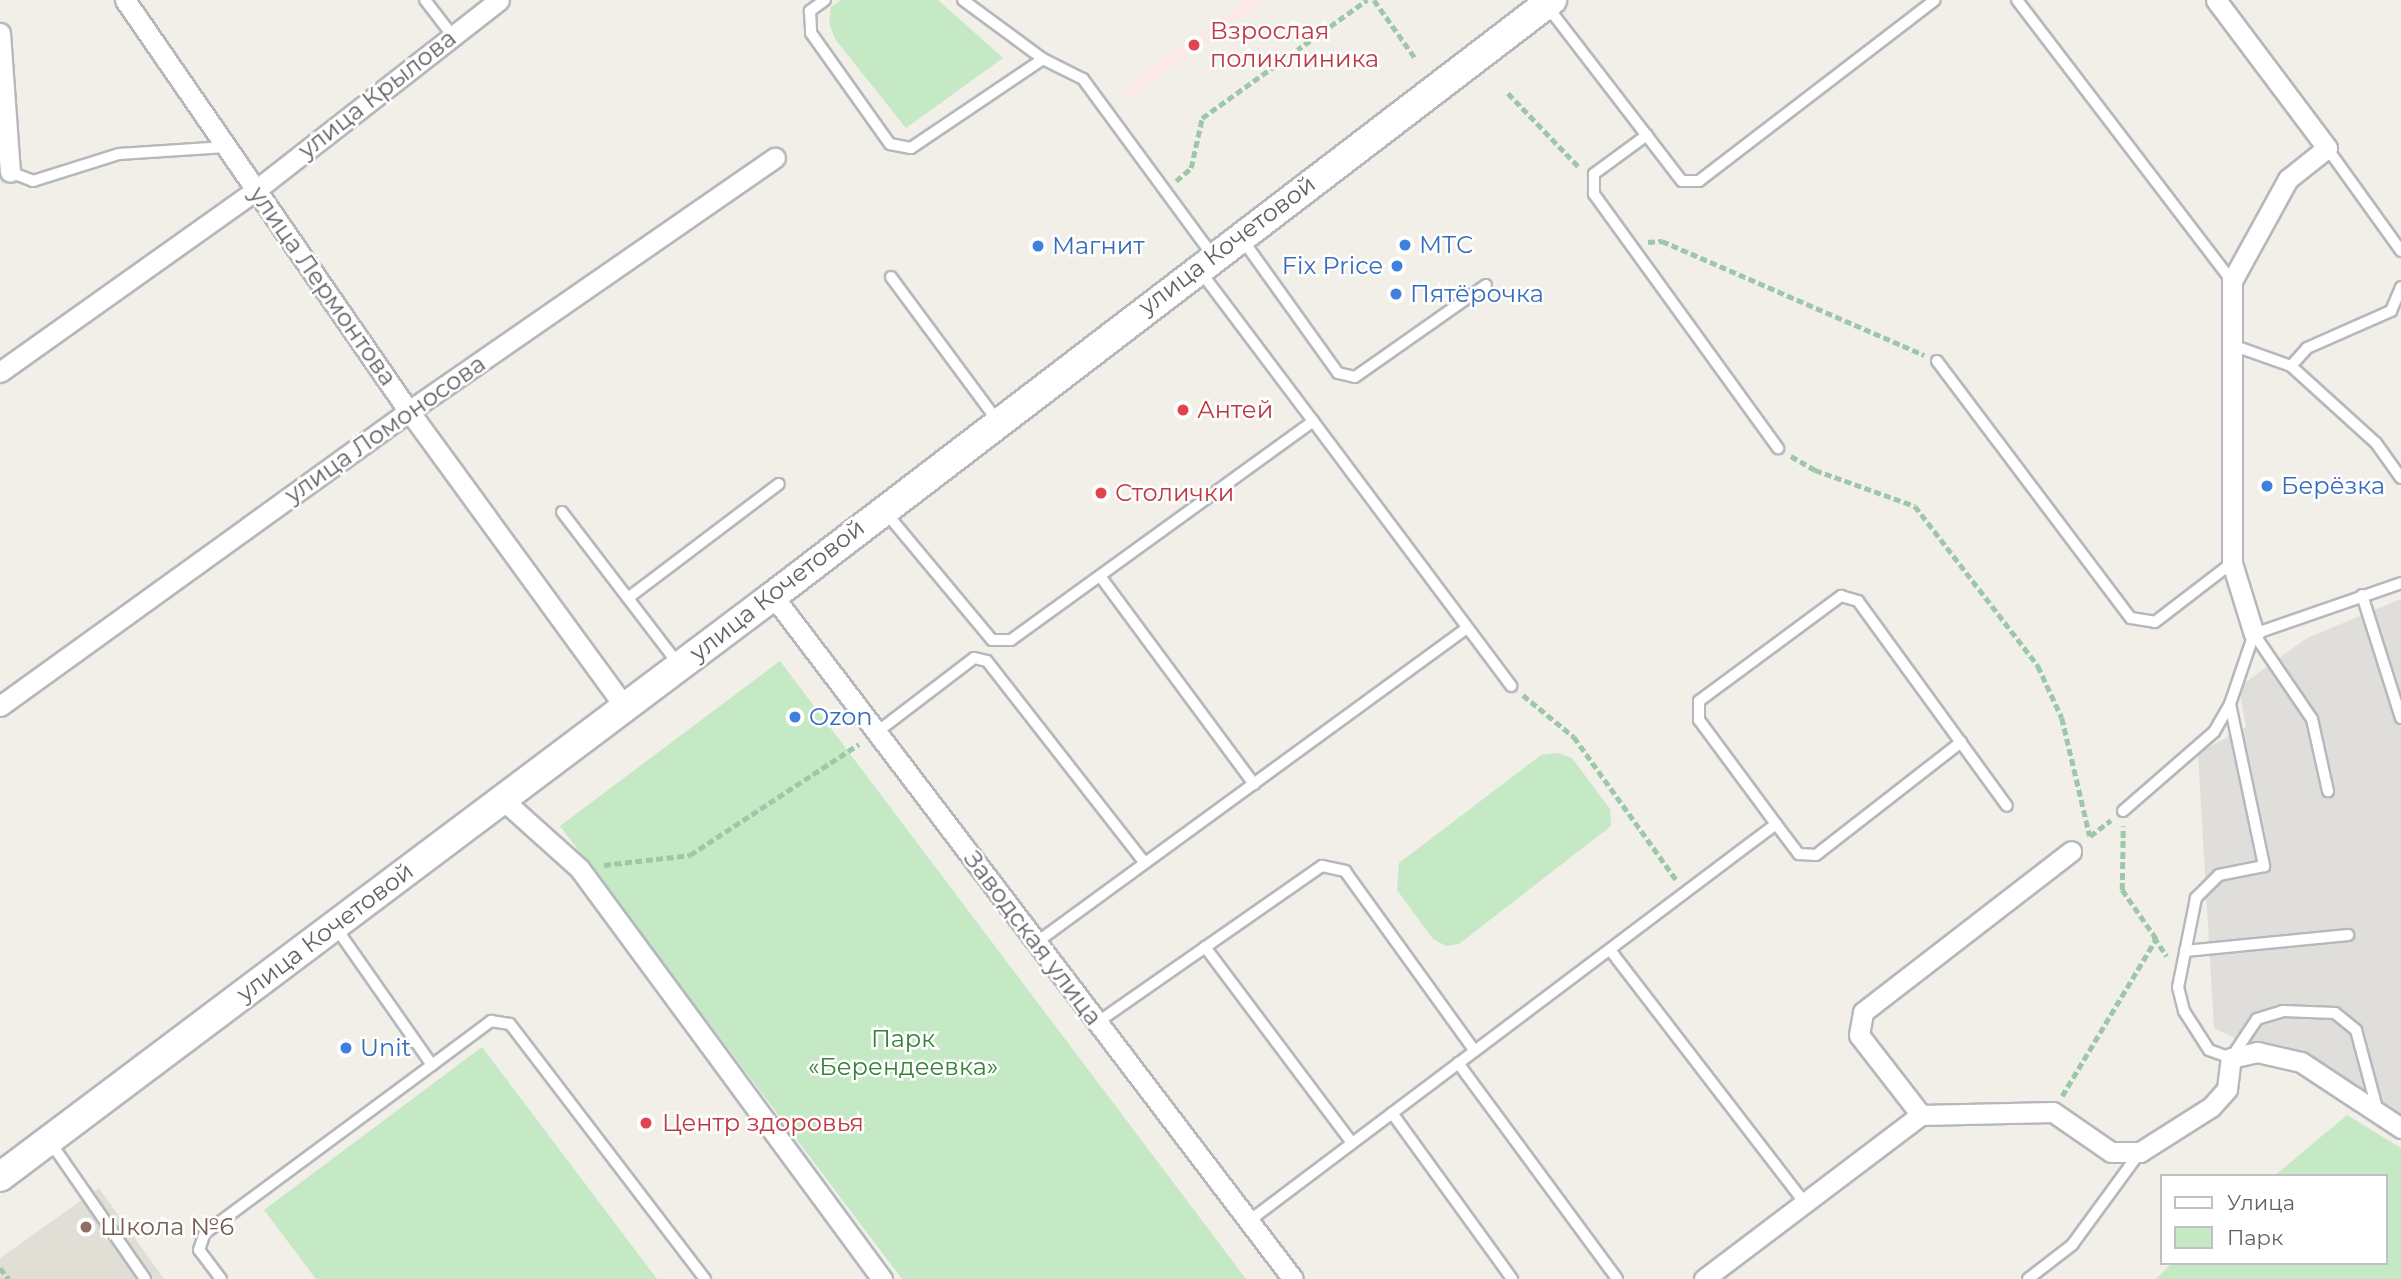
<!DOCTYPE html>
<html>
<head>
<meta charset="utf-8">
<style>
	body { margin:0 }
	#map { position:relative; width:2401px; height:1279px; overflow:hidden; background:#f1efe8; font-family:Montserrat,sans-serif }
	div>[style] { position:absolute }
	.industrial>* { inset:0; background:#e0deda }
	.education>* { inset:0; background:#e1ded6 }
	.medical>* { inset:0; background:#fce8e6 }
	.green>* { inset:0; background:#c5e8c5 }
	.path>* { height:4.5px; margin-top:-2.25px; transform-origin:0; background:repeating-linear-gradient(90deg,#9cc7a9 0 7px,transparent 0 10.5px) }
	.roads { filter:drop-shadow(2px 0 #b5b8bc) drop-shadow(-2px 0 #b5b8bc) drop-shadow(0 2px #b5b8bc) drop-shadow(0 -2px #b5b8bc) }
	.lane>* { height:10px; margin:-5px; padding:0 5px; transform-origin:5px; border-radius:5px; background:#fff }
	.street>* { height:19px; margin:-9.5px; padding:0 9.5px; transform-origin:9.5px; border-radius:9.5px; background:#fff }
	.secondary>* { height:28px; margin:-14px; padding:0 14px; transform-origin:14px; border-radius:14px; background:#fff }
	.dots>* { width:19px; height:19px; translate:-50% -50%; box-sizing:border-box; border:4px solid #fff; border-radius:50% }
	span { translate:-50% -50%; white-space:nowrap; text-align:center; line-height:1.15; -webkit-text-stroke:5px #fff; paint-order:stroke }
	.health-label { font-size:24px; color:#be3a42 }
	.left { translate:0 -50%; text-align:left }
	.street-label { font-size:24px; color:#5f6368 }
	.shop-label { font-size:24px; color:#366cbe }
	.right { translate:-100% -50%; text-align:right }
	.park-label { font-size:24px; color:#348238 }
	.education-label { font-size:24px; color:#785e54 }
	.legend { position:absolute; left:2160px; top:1174px; width:228px; height:91px; box-sizing:border-box; background:#fff; border:2px solid #bfc1c3; margin:0; padding:9px 12px; list-style:none; font-size:21px; color:#5f6368 }
	.legend li { display:flex; align-items:center; gap:14px; height:35px }
	.legend b { width:35px; border:2px solid #bfc1c3 }
</style>
</head>
<body>
<div id="map">
	<div class="industrial">
		<div style="clip-path:polygon(2401px 599px,2401px 1118px,2297px 1055px,2243px 1042px,2214px 1028px,2198px 753px,2246px 727px,2239px 687px,2307px 638px)"></div>
	</div>
	<div class="education">
		<div style="clip-path:polygon(99px 1188px,164px 1279px,0 1279px,0 1258px)"></div>
	</div>
	<div class="medical">
		<div style="clip-path:polygon(1247px 0,1266px 0,1128px 99px,1122px 89px)"></div>
	</div>
	<div class="green">
		<div style="clip-path:polygon(841px 0,938px 0,1003px 58px,906px 128px,835px 39px,829px 23px,831px 7px)"></div>
		<div style="clip-path:polygon(780px 661px,1246px 1279px,902px 1279px,560px 826px)"></div>
		<div style="clip-path:polygon(1558px 753px,1572px 758px,1610px 809px,1611px 826px,1459px 944px,1446px 946px,1433px 939px,1397px 890px,1399px 863px,1541px 755px)"></div>
		<div style="clip-path:polygon(482px 1047px,657px 1279px,316px 1279px,264px 1210px)"></div>
		<div style="clip-path:polygon(2347px 1115px,2401px 1148px,2401px 1279px,2156px 1279px,2172px 1263px,2385px 1263px,2385px 1176px,2274px 1176px)"></div>
	</div>
	<div class="path">
		<div style="left:1374px;top:0;width:72px;rotate:54.6deg"></div>
		<div style="left:1508px;top:93px;width:103px;rotate:46.2deg"></div>
		<div style="left:1176px;top:181px;width:20px;rotate:-41deg"></div>
		<div style="left:1191px;top:168px;width:51px;rotate:-77.6deg"></div>
		<div style="left:1202px;top:118px;width:203px;rotate:-35.6deg"></div>
		<div style="left:1648px;top:242px;width:14px;rotate:-4deg"></div>
		<div style="left:1662px;top:241px;width:286px;rotate:23.5deg"></div>
		<div style="left:1791px;top:456px;width:28px;rotate:30deg"></div>
		<div style="left:1815px;top:470px;width:106px;rotate:19.8deg"></div>
		<div style="left:1915px;top:506px;width:202px;rotate:52.4deg"></div>
		<div style="left:2038px;top:666px;width:57px;rotate:65.2deg"></div>
		<div style="left:2062px;top:718px;width:121px;rotate:76.7deg"></div>
		<div style="left:1523px;top:695px;width:66px;rotate:39.5deg"></div>
		<div style="left:1574px;top:737px;width:177px;rotate:54.4deg"></div>
		<div style="left:2090px;top:836px;width:26px;rotate:-37deg"></div>
		<div style="left:604px;top:865px;width:87px;rotate:-6.6deg"></div>
		<div style="left:690px;top:855px;width:202px;rotate:-33.3deg"></div>
		<div style="left:2154px;top:937px;width:23px;rotate:56deg"></div>
		<div style="left:2062px;top:1096px;width:183px;rotate:-59.1deg"></div>
		<div style="left:2156px;top:939px;width:60px;rotate:-124.8deg"></div>
		<div style="left:2122px;top:890px;width:64px;rotate:-89.1deg"></div>
		<div style="left:0;top:1268px;width:14px;rotate:51deg"></div>
	</div>
	<div class="roads">
		<div class="lane">
			<div style="left:425px;top:0;width:44px;rotate:52.4deg"></div>
			<div style="left:825px;top:0;width:19px;rotate:144deg"></div>
			<div style="left:810px;top:11px;width:22px;rotate:87deg"></div>
			<div style="left:811px;top:33px;width:136px;rotate:54.6deg"></div>
			<div style="left:890px;top:144px;width:21px;rotate:11deg"></div>
			<div style="left:911px;top:148px;width:159px;rotate:-34deg"></div>
			<div style="left:963px;top:0;width:99px;rotate:36.4deg"></div>
			<div style="left:1043px;top:59px;width:45px;rotate:26.6deg"></div>
			<div style="left:1083px;top:79px;width:220px;rotate:53.7deg"></div>
			<div style="left:2017px;top:0;width:354px;rotate:52.6deg"></div>
			<div style="left:1547px;top:6px;width:221px;rotate:52.4deg"></div>
			<div style="left:1682px;top:181px;width:17px"></div>
			<div style="left:1699px;top:181px;width:297px;rotate:-37.5deg"></div>
			<div style="left:1647px;top:135px;width:66px;rotate:143.7deg"></div>
			<div style="left:1594px;top:174px;width:20px;rotate:90deg"></div>
			<div style="left:1594px;top:194px;width:314px;rotate:54.1deg"></div>
			<div style="left:2327px;top:148px;width:127px;rotate:54.3deg"></div>
			<div style="left:10px;top:172px;width:25px;rotate:21deg"></div>
			<div style="left:33px;top:181px;width:90px;rotate:-17.4deg"></div>
			<div style="left:119px;top:154px;width:107px;rotate:-3.7deg"></div>
			<div style="left:1242px;top:239px;width:165px;rotate:54.4deg"></div>
			<div style="left:1338px;top:373px;width:17px;rotate:13deg"></div>
			<div style="left:1355px;top:377px;width:160px;rotate:-35.1deg"></div>
			<div style="left:891px;top:277px;width:178px;rotate:53.5deg"></div>
			<div style="left:2232px;top:345px;width:63px;rotate:19.6deg"></div>
			<div style="left:2291px;top:366px;width:115px;rotate:42.2deg"></div>
			<div style="left:2376px;top:443px;width:43px;rotate:54.5deg"></div>
			<div style="left:1937px;top:361px;width:322px;rotate:53deg"></div>
			<div style="left:2131px;top:618px;width:24px;rotate:9deg"></div>
			<div style="left:2155px;top:622px;width:97px;rotate:-37.5deg"></div>
			<div style="left:2291px;top:366px;width:24px;rotate:-48deg"></div>
			<div style="left:2307px;top:348px;width:92px;rotate:-23.8deg"></div>
			<div style="left:2391px;top:311px;width:26px;rotate:-67deg"></div>
			<div style="left:1313px;top:421px;width:331px;rotate:53.2deg"></div>
			<div style="left:562px;top:512px;width:193px;rotate:52.6deg"></div>
			<div style="left:887px;top:514px;width:164px;rotate:50.2deg"></div>
			<div style="left:992px;top:640px;width:19px"></div>
			<div style="left:1011px;top:640px;width:373px;rotate:-35.9deg"></div>
			<div style="left:1313px;top:421px;width:188px;rotate:-127deg"></div>
			<div style="left:1100px;top:576px;width:259px;rotate:53.5deg"></div>
			<div style="left:2362px;top:595px;width:129px;rotate:72.4deg"></div>
			<div style="left:628px;top:598px;width:189px;rotate:-37.1deg"></div>
			<div style="left:2254px;top:634px;width:103px;rotate:55.7deg"></div>
			<div style="left:2312px;top:719px;width:74px;rotate:77.5deg"></div>
			<div style="left:2254px;top:634px;width:156px;rotate:-19.1deg"></div>
			<div style="left:2230px;top:704px;width:166px;rotate:78.1deg"></div>
			<div style="left:2264px;top:866px;width:46px;rotate:168.7deg"></div>
			<div style="left:2219px;top:875px;width:33px;rotate:135deg"></div>
			<div style="left:2196px;top:898px;width:91px;rotate:101.4deg"></div>
			<div style="left:2178px;top:987px;width:25px;rotate:76deg"></div>
			<div style="left:2184px;top:1011px;width:46px;rotate:57.3deg"></div>
			<div style="left:2209px;top:1050px;width:23px;rotate:20deg"></div>
			<div style="left:2231px;top:1058px;width:47px;rotate:-56.3deg"></div>
			<div style="left:2257px;top:1019px;width:27px;rotate:-17deg"></div>
			<div style="left:2283px;top:1011px;width:52px;rotate:2.2deg"></div>
			<div style="left:2335px;top:1013px;width:27px;rotate:39deg"></div>
			<div style="left:2356px;top:1030px;width:85px;rotate:75deg"></div>
			<div style="left:877px;top:732px;width:122px;rotate:-37.3deg"></div>
			<div style="left:974px;top:658px;width:13px;rotate:13deg"></div>
			<div style="left:987px;top:661px;width:256px;rotate:52deg"></div>
			<div style="left:2123px;top:811px;width:121px;rotate:-41deg"></div>
			<div style="left:2214px;top:732px;width:32px;rotate:-60deg"></div>
			<div style="left:2230px;top:704px;width:74px;rotate:-71.1deg"></div>
			<div style="left:1776px;top:824px;width:38px;rotate:53deg"></div>
			<div style="left:1799px;top:854px;width:17px;rotate:3deg"></div>
			<div style="left:1816px;top:855px;width:184px;rotate:-37.9deg"></div>
			<div style="left:1037px;top:942px;width:532px;rotate:-36.14deg"></div>
			<div style="left:1205px;top:947px;width:245px;rotate:53.1deg"></div>
			<div style="left:1610px;top:950px;width:319px;rotate:52.4deg"></div>
			<div style="left:2185px;top:951px;width:164px;rotate:-5.6deg"></div>
			<div style="left:1098px;top:1022px;width:273px;rotate:-34.9deg"></div>
			<div style="left:1322px;top:866px;width:24px;rotate:12deg"></div>
			<div style="left:1345px;top:871px;width:222px;rotate:54.2deg"></div>
			<div style="left:1458px;top:1063px;width:268px;rotate:53.6deg"></div>
			<div style="left:432px;top:1065px;width:74px;rotate:-36.7deg"></div>
			<div style="left:491px;top:1021px;width:19px;rotate:9deg"></div>
			<div style="left:510px;top:1024px;width:321px;rotate:52.6deg"></div>
			<div style="left:1392px;top:1113px;width:205px;rotate:54.1deg"></div>
			<div style="left:51px;top:1143px;width:165px;rotate:55.3deg"></div>
			<div style="left:1249px;top:1221px;width:660px;rotate:-36.99deg"></div>
			<div style="left:1776px;top:824px;width:129px;rotate:-126.5deg"></div>
			<div style="left:1699px;top:720px;width:19px;rotate:-90deg"></div>
			<div style="left:1699px;top:701px;width:177px;rotate:-36.5deg"></div>
			<div style="left:1841px;top:596px;width:18px;rotate:16deg"></div>
			<div style="left:1858px;top:601px;width:253px;rotate:54deg"></div>
			<div style="left:221px;top:1279px;width:36px;rotate:-127deg"></div>
			<div style="left:199px;top:1250px;width:18px;rotate:-71deg"></div>
			<div style="left:205px;top:1233px;width:282px;rotate:-36.5deg"></div>
			<div style="left:432px;top:1065px;width:167px;rotate:-125deg"></div>
			<div style="left:2028px;top:1279px;width:56px;rotate:-37.7deg"></div>
			<div style="left:2072px;top:1245px;width:115px;rotate:-53.8deg"></div>
		</div>
		<div class="street">
			<div style="left:125px;top:0;width:500px;rotate:55.4deg"></div>
			<div style="left:409px;top:411px;width:365px;rotate:53.9deg"></div>
			<div style="left:2216px;top:0;width:185px;rotate:53.1deg"></div>
			<div style="left:2327px;top:148px;width:50px;rotate:141.5deg"></div>
			<div style="left:2288px;top:179px;width:116px;rotate:118.8deg"></div>
			<div style="left:2232px;top:281px;width:282px;rotate:90deg"></div>
			<div style="left:2232px;top:563px;width:74px;rotate:72.8deg"></div>
			<div style="left:0;top:33px;width:139px;rotate:85.9deg"></div>
			<div style="left:0;top:372px;width:314px;rotate:-35.4deg"></div>
			<div style="left:256px;top:190px;width:308px;rotate:-38deg"></div>
			<div style="left:773px;top:596px;width:858px;rotate:52.72deg"></div>
			<div style="left:0;top:706px;width:504px;rotate:-35.8deg"></div>
			<div style="left:409px;top:411px;width:445px;rotate:-34.7deg"></div>
			<div style="left:502px;top:799px;width:103px;rotate:41.9deg"></div>
			<div style="left:579px;top:868px;width:511px;rotate:53.6deg"></div>
			<div style="left:1921px;top:1115px;width:132px;rotate:-1.3deg"></div>
			<div style="left:2053px;top:1112px;width:70px;rotate:34.6deg"></div>
			<div style="left:2111px;top:1152px;width:29px"></div>
			<div style="left:2140px;top:1152px;width:84px;rotate:-32.4deg"></div>
			<div style="left:2211px;top:1107px;width:24px;rotate:-48deg"></div>
			<div style="left:2227px;top:1089px;width:31px;rotate:-83deg"></div>
			<div style="left:2231px;top:1058px;width:27px;rotate:-13deg"></div>
			<div style="left:2257px;top:1052px;width:45px;rotate:12.8deg"></div>
			<div style="left:2301px;top:1062px;width:120px;rotate:33.4deg"></div>
			<div style="left:1921px;top:1115px;width:101px;rotate:-127.8deg"></div>
			<div style="left:1859px;top:1035px;width:23px;rotate:-80deg"></div>
			<div style="left:1863px;top:1012px;width:263px;rotate:-37.7deg"></div>
			<div style="left:1704px;top:1279px;width:272px;rotate:-37.1deg"></div>
		</div>
		<div class="secondary">
			<div style="left:0;top:1177px;width:967px;rotate:-36.93deg"></div>
			<div style="left:773px;top:596px;width:981px;rotate:-37.42deg"></div>
		</div>
	</div>
	<div class="dots">
		<div style="left:1194px;top:45px;background:#e0444e"></div>
		<div style="left:1405px;top:245px;background:#3f7fe0"></div>
		<div style="left:1038px;top:246px;background:#3f7fe0"></div>
		<div style="left:1397px;top:266px;background:#3f7fe0"></div>
		<div style="left:1396px;top:294px;background:#3f7fe0"></div>
		<div style="left:1183px;top:410px;background:#e0444e"></div>
		<div style="left:2267px;top:486px;background:#3f7fe0"></div>
		<div style="left:1101px;top:493px;background:#e0444e"></div>
		<div style="left:795px;top:717px;background:#3f7fe0"></div>
		<div style="left:346px;top:1048px;background:#3f7fe0"></div>
		<div style="left:646px;top:1123px;background:#e0444e"></div>
		<div style="left:86px;top:1227px;background:#8d6e63"></div>
	</div>
	<div class="health-label">
		<span class="left" style="left:1210px;top:45px">Взрослая<br>поликлиника</span>
		<span class="left" style="left:1197px;top:410px">Антей</span>
		<span class="left" style="left:1115px;top:493px">Столички</span>
		<span class="left" style="left:662px;top:1123px">Центр здоровья</span>
	</div>
	<div class="street-label">
		<span style="left:377px;top:94px;rotate:-38deg">улица Крылова</span>
		<span style="left:1227px;top:245px;rotate:-37deg">улица Кочетовой</span>
		<span style="left:323px;top:286px;rotate:55deg">улица Лермонтова</span>
		<span style="left:385px;top:429px;rotate:-35deg">улица Ломоносова</span>
		<span style="left:777px;top:590px;rotate:-38deg">улица Кочетовой</span>
		<span style="left:325px;top:932px;rotate:-37deg">улица Кочетовой</span>
		<span style="left:1033px;top:938px;rotate:53deg">Заводская улица</span>
	</div>
	<div class="shop-label">
		<span class="left" style="left:1419px;top:245px">МТС</span>
		<span class="left" style="left:1052px;top:246px">Магнит</span>
		<span class="right" style="left:1383px;top:266px">Fix Price</span>
		<span class="left" style="left:1410px;top:294px">Пятёрочка</span>
		<span class="left" style="left:2281px;top:486px">Берёзка</span>
		<span class="left" style="left:809px;top:717px">Ozon</span>
		<span class="left" style="left:360px;top:1048px">Unit</span>
	</div>
	<div class="park-label">
		<span style="left:903px;top:1053px">Парк<br>«Берендеевка»</span>
	</div>
	<div class="education-label">
		<span class="left" style="left:100px;top:1227px">Школа №6</span>
	</div>
	<ul class="legend">
	<li><b style="height:9px;background:#fff"></b>Улица</li>
	<li><b style="height:19px;background:#c5e8c5"></b>Парк</li>
	</ul>
</div>
</body>
</html>
